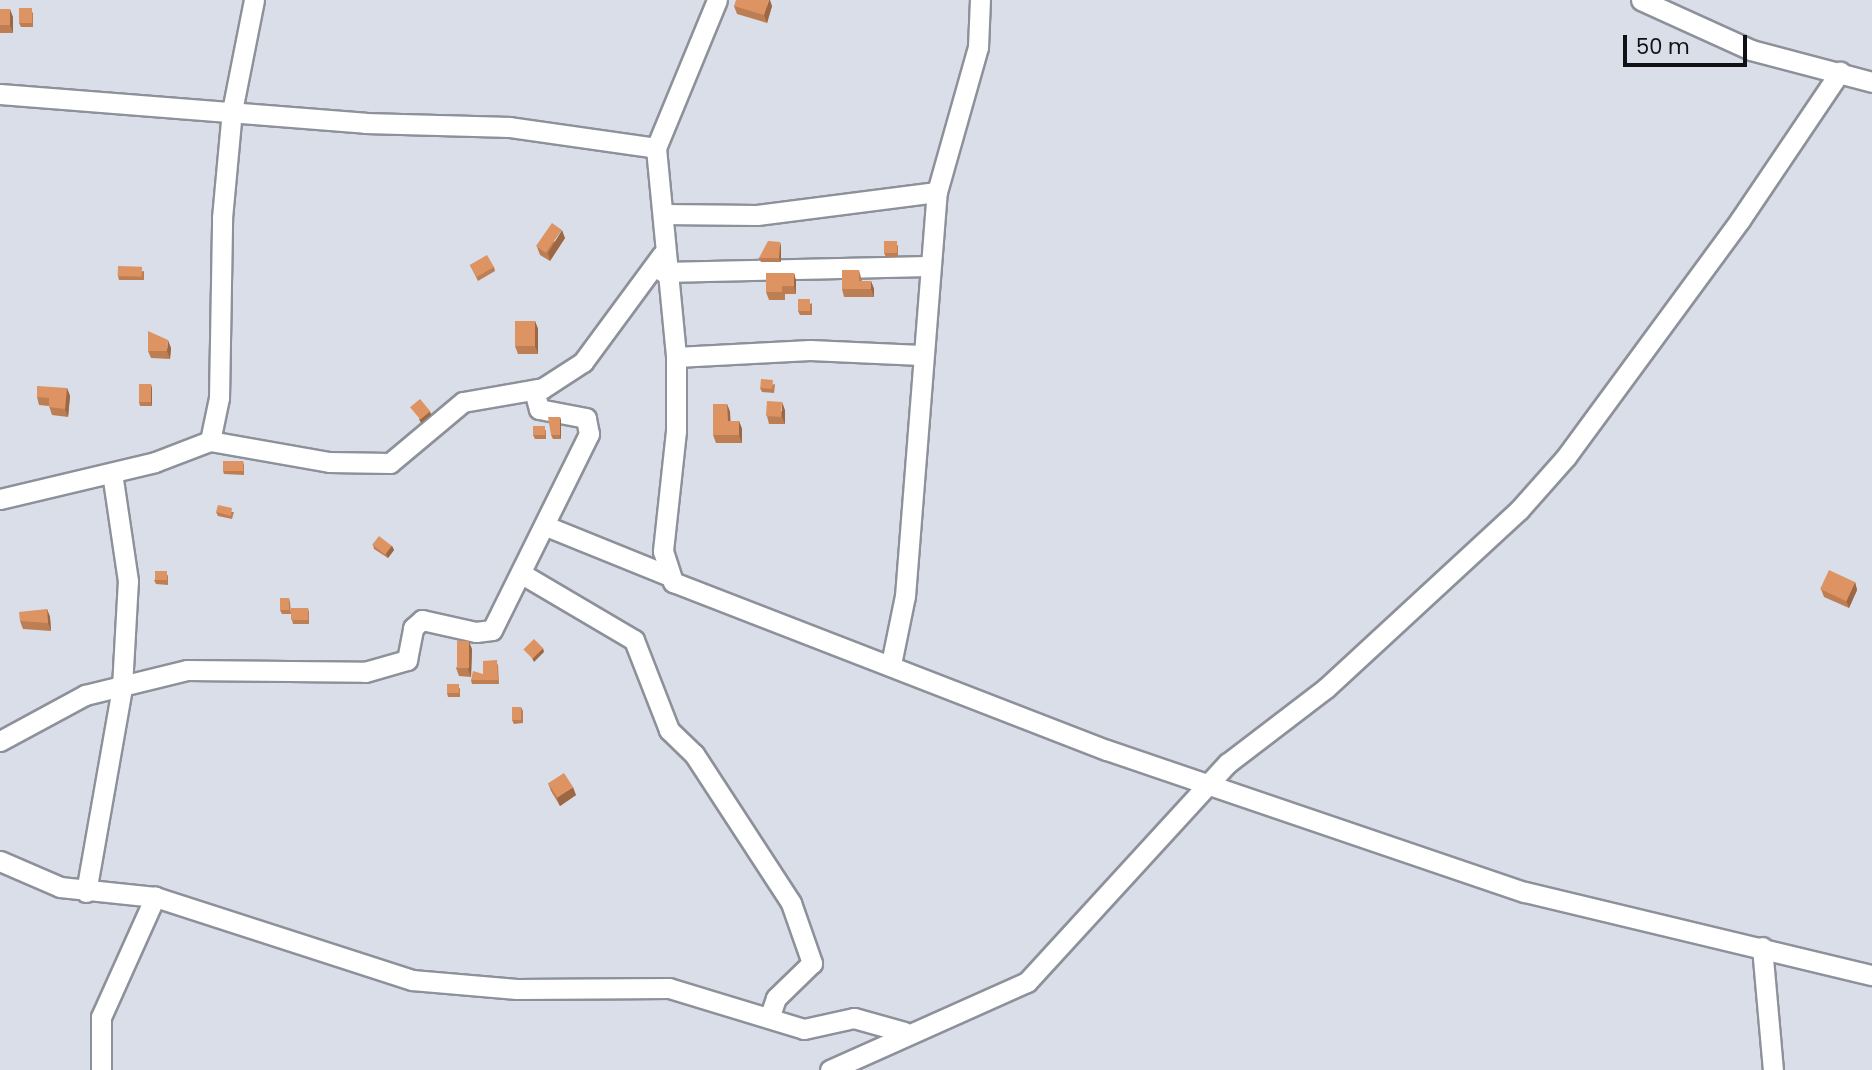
<!DOCTYPE html>
<html>
<head>
<meta charset="utf-8">
<style>
	body { margin:0 }
	#map { position:relative; width:1872px; height:1070px; overflow:hidden; background:#d9dee8; font-family:Poppins,sans-serif }
	div>[style] { position:absolute }
	.roads { filter:drop-shadow(2px 0 #8d919a) drop-shadow(-2px 0 #8d919a) drop-shadow(0 2px #8d919a) drop-shadow(0 -2px #8d919a) }
	.minor>* { height:19px; margin:-9.5px; padding:0 9.5px; transform-origin:9.5px; border-radius:9.5px; background:#fff }
	.wall>* { inset:0; background:#be7e54 }
	.shaded-wall>* { inset:0; background:#9b6745 }
	.building>* { inset:0; background:#dd9362; transform-origin:0 0 }
	span { translate:-50% -50%; white-space:nowrap; text-align:center; line-height:1.15; -webkit-text-stroke:5px #d9dee8; paint-order:stroke }
	.scale { position:absolute; left:1623px; top:35px; width:124px; height:32px; box-sizing:border-box; border:4px solid #0f1114; border-top:0; padding-left:9px; font-size:21px; line-height:24px; white-space:nowrap; color:#0f1114; -webkit-text-stroke:5px #d9dee8; paint-order:stroke }
</style>
</head>
<body>
<div id="map">
	<div class="roads">
		<div class="minor">
			<div style="left:717px;top:0;width:160px;rotate:112.4deg"></div>
			<div style="left:656px;top:148px;width:210px;rotate:84.5deg"></div>
			<div style="left:676px;top:357px;width:74px;rotate:90deg"></div>
			<div style="left:676px;top:431px;width:121px;rotate:96.2deg"></div>
			<div style="left:663px;top:551px;width:33px;rotate:72deg"></div>
			<div style="left:673px;top:582px;width:465px;rotate:21.2deg"></div>
			<div style="left:1107px;top:750px;width:441px;rotate:18.8deg"></div>
			<div style="left:1525px;top:892px;width:357px;rotate:13.5deg"></div>
			<div style="left:1641px;top:0;width:121px;rotate:24.4deg"></div>
			<div style="left:1751px;top:50px;width:125px;rotate:14.8deg"></div>
			<div style="left:0;top:94px;width:366px;rotate:4.5deg"></div>
			<div style="left:365px;top:123px;width:144px;rotate:1.6deg"></div>
			<div style="left:509px;top:127px;width:148px;rotate:8.1deg"></div>
			<div style="left:663px;top:214px;width:94px;rotate:0.6deg"></div>
			<div style="left:757px;top:215px;width:181px;rotate:-7.3deg"></div>
			<div style="left:663px;top:272px;width:266px;rotate:-1.3deg"></div>
			<div style="left:676px;top:357px;width:134px;rotate:-3deg"></div>
			<div style="left:810px;top:350px;width:111px;rotate:2.6deg"></div>
			<div style="left:210px;top:441px;width:121px;rotate:10deg"></div>
			<div style="left:329px;top:462px;width:61px;rotate:0.9deg"></div>
			<div style="left:390px;top:463px;width:95px;rotate:-39.9deg"></div>
			<div style="left:463px;top:402px;width:81px;rotate:-9.9deg"></div>
			<div style="left:543px;top:388px;width:48px;rotate:-33deg"></div>
			<div style="left:583px;top:362px;width:133px;rotate:-53.6deg"></div>
			<div style="left:0;top:499px;width:159px;rotate:-13.4deg"></div>
			<div style="left:155px;top:462px;width:59px;rotate:-20.9deg"></div>
			<div style="left:210px;top:441px;width:44px;rotate:-78.2deg"></div>
			<div style="left:219px;top:398px;width:180px;rotate:-89deg"></div>
			<div style="left:222px;top:218px;width:107px;rotate:-84.7deg"></div>
			<div style="left:232px;top:111px;width:113px;rotate:-78.8deg"></div>
			<div style="left:546px;top:526px;width:134px;rotate:22deg"></div>
			<div style="left:522px;top:574px;width:130px;rotate:30.5deg"></div>
			<div style="left:634px;top:640px;width:97px;rotate:68.7deg"></div>
			<div style="left:669px;top:730px;width:35px;rotate:44deg"></div>
			<div style="left:694px;top:754px;width:178px;rotate:56.9deg"></div>
			<div style="left:791px;top:903px;width:64px;rotate:70.7deg"></div>
			<div style="left:812px;top:963px;width:50px;rotate:135.8deg"></div>
			<div style="left:776px;top:998px;width:21px;rotate:109deg"></div>
			<div style="left:891px;top:664px;width:69px;rotate:-78.4deg"></div>
			<div style="left:905px;top:596px;width:405px;rotate:-85.5deg"></div>
			<div style="left:937px;top:192px;width:151px;rotate:-74.2deg"></div>
			<div style="left:978px;top:47px;width:47px;rotate:-87.6deg"></div>
			<div style="left:0;top:741px;width:97px;rotate:-28.4deg"></div>
			<div style="left:85px;top:695px;width:105px;rotate:-13.8deg"></div>
			<div style="left:187px;top:670px;width:178px;rotate:0.6deg"></div>
			<div style="left:365px;top:672px;width:44px;rotate:-15.9deg"></div>
			<div style="left:407px;top:660px;width:33px;rotate:-79deg"></div>
			<div style="left:413px;top:628px;width:12px;rotate:-42deg"></div>
			<div style="left:422px;top:620px;width:55px;rotate:12.5deg"></div>
			<div style="left:476px;top:632px;width:16px;rotate:-7deg"></div>
			<div style="left:492px;top:630px;width:219px;rotate:-63.7deg"></div>
			<div style="left:589px;top:434px;width:16px;rotate:-101deg"></div>
			<div style="left:586px;top:418px;width:48px;rotate:-169.2deg"></div>
			<div style="left:539px;top:409px;width:20px;rotate:-105deg"></div>
			<div style="left:0;top:861px;width:65px;rotate:23.4deg"></div>
			<div style="left:60px;top:887px;width:96px;rotate:6deg"></div>
			<div style="left:155px;top:897px;width:270px;rotate:17.9deg"></div>
			<div style="left:412px;top:980px;width:105px;rotate:4.9deg"></div>
			<div style="left:517px;top:989px;width:152px;rotate:-0.4deg"></div>
			<div style="left:669px;top:988px;width:141px;rotate:16.9deg"></div>
			<div style="left:804px;top:1029px;width:51px;rotate:-12.4deg"></div>
			<div style="left:854px;top:1018px;width:52px;rotate:15.6deg"></div>
			<div style="left:86px;top:892px;width:208px;rotate:-80deg"></div>
			<div style="left:122px;top:687px;width:106px;rotate:-86.8deg"></div>
			<div style="left:128px;top:581px;width:109px;rotate:-98.4deg"></div>
			<div style="left:1762px;top:947px;width:123px;rotate:84.9deg"></div>
			<div style="left:101px;top:1070px;width:53px;rotate:-90deg"></div>
			<div style="left:101px;top:1017px;width:132px;rotate:-65.8deg"></div>
			<div style="left:830px;top:1070px;width:216px;rotate:-24.1deg"></div>
			<div style="left:1027px;top:982px;width:297px;rotate:-47.5deg"></div>
			<div style="left:1228px;top:763px;width:123px;rotate:-37.4deg"></div>
			<div style="left:1326px;top:688px;width:263px;rotate:-42.7deg"></div>
			<div style="left:1519px;top:510px;width:71px;rotate:-48.4deg"></div>
			<div style="left:1566px;top:457px;width:294px;rotate:-53.7deg"></div>
			<div style="left:1740px;top:220px;width:179px;rotate:-56deg"></div>
		</div>
	</div>
	<div class="wall">
		<div style="clip-path:polygon(734px 6px,772px 6px,767px 23px,737px 14px)"></div>
		<div style="clip-path:polygon(0 9px,13px 17px,13px 33px,0 33px)"></div>
		<div style="clip-path:polygon(33px 12px,33px 27px,21px 27px,19px 23px)"></div>
		<div style="clip-path:polygon(565px 238px,550px 261px,540px 255px,537px 247px)"></div>
		<div style="clip-path:polygon(898px 245px,898px 257px,886px 257px,884px 253px)"></div>
		<div style="clip-path:polygon(781px 246px,781px 262px,761px 262px,759px 258px)"></div>
		<div style="clip-path:polygon(470px 265px,494px 267px,495px 271px,478px 281px)"></div>
		<div style="clip-path:polygon(859px 270px,862px 281px,871px 281px,874px 289px,874px 297px,844px 297px,842px 289px)"></div>
		<div style="clip-path:polygon(144px 271px,144px 280px,119px 280px,118px 276px)"></div>
		<div style="clip-path:polygon(794px 273px,796px 281px,796px 294px,785px 294px,785px 300px,769px 300px,766px 292px)"></div>
		<div style="clip-path:polygon(812px 303px,812px 315px,800px 315px,798px 311px)"></div>
		<div style="clip-path:polygon(535px 321px,538px 329px,538px 354px,518px 354px,515px 346px)"></div>
		<div style="clip-path:polygon(171px 348px,170px 359px,151px 358px,148px 351px)"></div>
		<div style="clip-path:polygon(775px 384px,774px 393px,762px 392px,760px 388px)"></div>
		<div style="clip-path:polygon(67px 388px,70px 396px,68px 417px,52px 415px,49px 406px,39px 405px,37px 397px)"></div>
		<div style="clip-path:polygon(152px 388px,152px 406px,140px 406px,139px 402px)"></div>
		<div style="clip-path:polygon(727px 404px,730px 412px,730px 421px,739px 421px,742px 429px,742px 443px,716px 443px,713px 435px)"></div>
		<div style="clip-path:polygon(785px 410px,785px 424px,769px 424px,767px 416px)"></div>
		<div style="clip-path:polygon(560px 417px,561px 421px,561px 439px,553px 439px,551px 435px)"></div>
		<div style="clip-path:polygon(546px 430px,546px 439px,535px 439px,533px 435px)"></div>
		<div style="clip-path:polygon(243px 461px,244px 465px,244px 475px,224px 474px,223px 471px)"></div>
		<div style="clip-path:polygon(216px 512px,234px 512px,232px 519px,218px 516px)"></div>
		<div style="clip-path:polygon(373px 545px,392px 546px,394px 550px,388px 558px,374px 549px)"></div>
		<div style="clip-path:polygon(168px 575px,168px 585px,156px 584px,154px 580px)"></div>
		<div style="clip-path:polygon(1855px 582px,1857px 590px,1849px 608px,1824px 597px,1821px 589px)"></div>
		<div style="clip-path:polygon(289px 598px,290px 602px,291px 614px,282px 614px,280px 610px)"></div>
		<div style="clip-path:polygon(308px 608px,309px 612px,309px 624px,293px 624px,292px 620px)"></div>
		<div style="clip-path:polygon(47px 609px,50px 617px,51px 631px,23px 629px,20px 621px)"></div>
		<div style="clip-path:polygon(472px 649px,471px 677px,459px 676px,456px 668px)"></div>
		<div style="clip-path:polygon(498px 664px,499px 684px,472px 684px,471px 680px,483px 674px)"></div>
		<div style="clip-path:polygon(460px 688px,460px 697px,448px 697px,447px 693px)"></div>
		<div style="clip-path:polygon(521px 707px,523px 711px,523px 723px,514px 724px,512px 720px)"></div>
		<div style="clip-path:polygon(548px 783px,576px 795px,560px 806px,551px 791px)"></div>
	</div>
	<div class="shaded-wall">
		<div style="clip-path:polygon(769px 0,770px 0,772px 6px,767px 23px,764px 15px)"></div>
		<div style="clip-path:polygon(10px 9px,13px 17px,13px 33px,10px 25px)"></div>
		<div style="clip-path:polygon(562px 230px,565px 238px,550px 261px,548px 253px)"></div>
		<div style="clip-path:polygon(780px 242px,781px 246px,781px 262px,779px 258px)"></div>
		<div style="clip-path:polygon(794px 273px,796px 281px,796px 294px,794px 286px)"></div>
		<div style="clip-path:polygon(871px 281px,874px 289px,874px 297px,871px 289px)"></div>
		<div style="clip-path:polygon(535px 321px,538px 329px,538px 354px,535px 346px)"></div>
		<div style="clip-path:polygon(168px 340px,171px 348px,170px 359px,167px 351px)"></div>
		<div style="clip-path:polygon(151px 384px,152px 388px,152px 406px,151px 402px)"></div>
		<div style="clip-path:polygon(67px 388px,70px 396px,68px 417px,65px 409px)"></div>
		<div style="clip-path:polygon(782px 402px,785px 410px,785px 424px,782px 417px)"></div>
		<div style="clip-path:polygon(727px 404px,730px 412px,731px 429px,728px 421px)"></div>
		<div style="clip-path:polygon(430px 411px,431px 415px,421px 423px,419px 419px)"></div>
		<div style="clip-path:polygon(560px 417px,561px 421px,561px 439px,560px 435px)"></div>
		<div style="clip-path:polygon(739px 421px,742px 429px,742px 443px,739px 435px)"></div>
		<div style="clip-path:polygon(392px 546px,394px 550px,388px 558px,386px 554px)"></div>
		<div style="clip-path:polygon(1855px 582px,1857px 590px,1849px 608px,1846px 600px)"></div>
		<div style="clip-path:polygon(47px 609px,50px 617px,51px 631px,48px 623px)"></div>
		<div style="clip-path:polygon(469px 641px,472px 649px,471px 677px,468px 669px)"></div>
		<div style="clip-path:polygon(543px 648px,544px 652px,534px 662px,532px 658px)"></div>
		<div style="clip-path:polygon(573px 787px,576px 795px,560px 806px,557px 798px)"></div>
	</div>
	<div class="building">
		<div style="clip-path:polygon(736px 0,769px 0,764px 15px,734px 6px)"></div>
		<div style="left:19px;top:8px;width:13px;height:15px"></div>
		<div style="left:0;top:9px;width:10px;height:16px"></div>
		<div style="left:552px;top:223px;width:12px;height:28px;rotate:35deg"></div>
		<div style="clip-path:polygon(768px 241px,780px 242px,779px 258px,759px 258px)"></div>
		<div style="left:884px;top:241px;width:13px;height:12px"></div>
		<div style="left:487px;top:255px;width:14px;height:20px;rotate:60deg"></div>
		<div style="left:118px;top:266px;width:24px;height:10px;rotate:2deg"></div>
		<div style="clip-path:polygon(842px 270px,859px 270px,859px 281px,871px 281px,871px 289px,842px 289px)"></div>
		<div style="clip-path:polygon(766px 273px,794px 273px,794px 286px,782px 286px,782px 292px,766px 292px)"></div>
		<div style="left:798px;top:299px;width:12px;height:12px"></div>
		<div style="left:515px;top:321px;width:20px;height:25px"></div>
		<div style="clip-path:polygon(148px 331px,168px 340px,167px 351px,148px 351px)"></div>
		<div style="left:761px;top:379px;width:12px;height:9px;rotate:5deg"></div>
		<div style="left:139px;top:384px;width:12px;height:18px"></div>
		<div style="clip-path:polygon(37px 386px,67px 388px,65px 409px,49px 407px,49px 398px,37px 397px)"></div>
		<div style="left:420px;top:399px;width:16px;height:13px;rotate:50deg"></div>
		<div style="left:767px;top:401px;width:15px;height:15px;rotate:4deg"></div>
		<div style="clip-path:polygon(713px 404px,727px 404px,728px 421px,739px 421px,739px 435px,713px 435px)"></div>
		<div style="clip-path:polygon(548px 417px,560px 417px,560px 435px,551px 435px)"></div>
		<div style="left:533px;top:426px;width:12px;height:9px"></div>
		<div style="left:223px;top:461px;width:20px;height:10px"></div>
		<div style="clip-path:polygon(218px 505px,232px 508px,231px 516px,216px 512px)"></div>
		<div style="left:379px;top:536px;width:16px;height:11px;rotate:38deg"></div>
		<div style="left:1829px;top:570px;width:29px;height:21px;rotate:25deg"></div>
		<div style="left:155px;top:571px;width:12px;height:9px"></div>
		<div style="left:289px;top:598px;width:12px;height:9px;rotate:90deg"></div>
		<div style="left:291px;top:608px;width:17px;height:12px"></div>
		<div style="clip-path:polygon(47px 609px,48px 623px,20px 621px,19px 612px)"></div>
		<div style="left:534px;top:639px;width:13px;height:15px;rotate:45deg"></div>
		<div style="left:457px;top:641px;width:12px;height:27px"></div>
		<div style="clip-path:polygon(497px 660px,498px 680px,471px 680px,473px 671px,483px 674px,483px 661px)"></div>
		<div style="left:447px;top:684px;width:12px;height:9px"></div>
		<div style="left:512px;top:707px;width:9px;height:13px"></div>
		<div style="left:564px;top:773px;width:17px;height:19px;rotate:57deg"></div>
	</div>
	<div class="scale">50 m</div>
</div>
</body>
</html>
